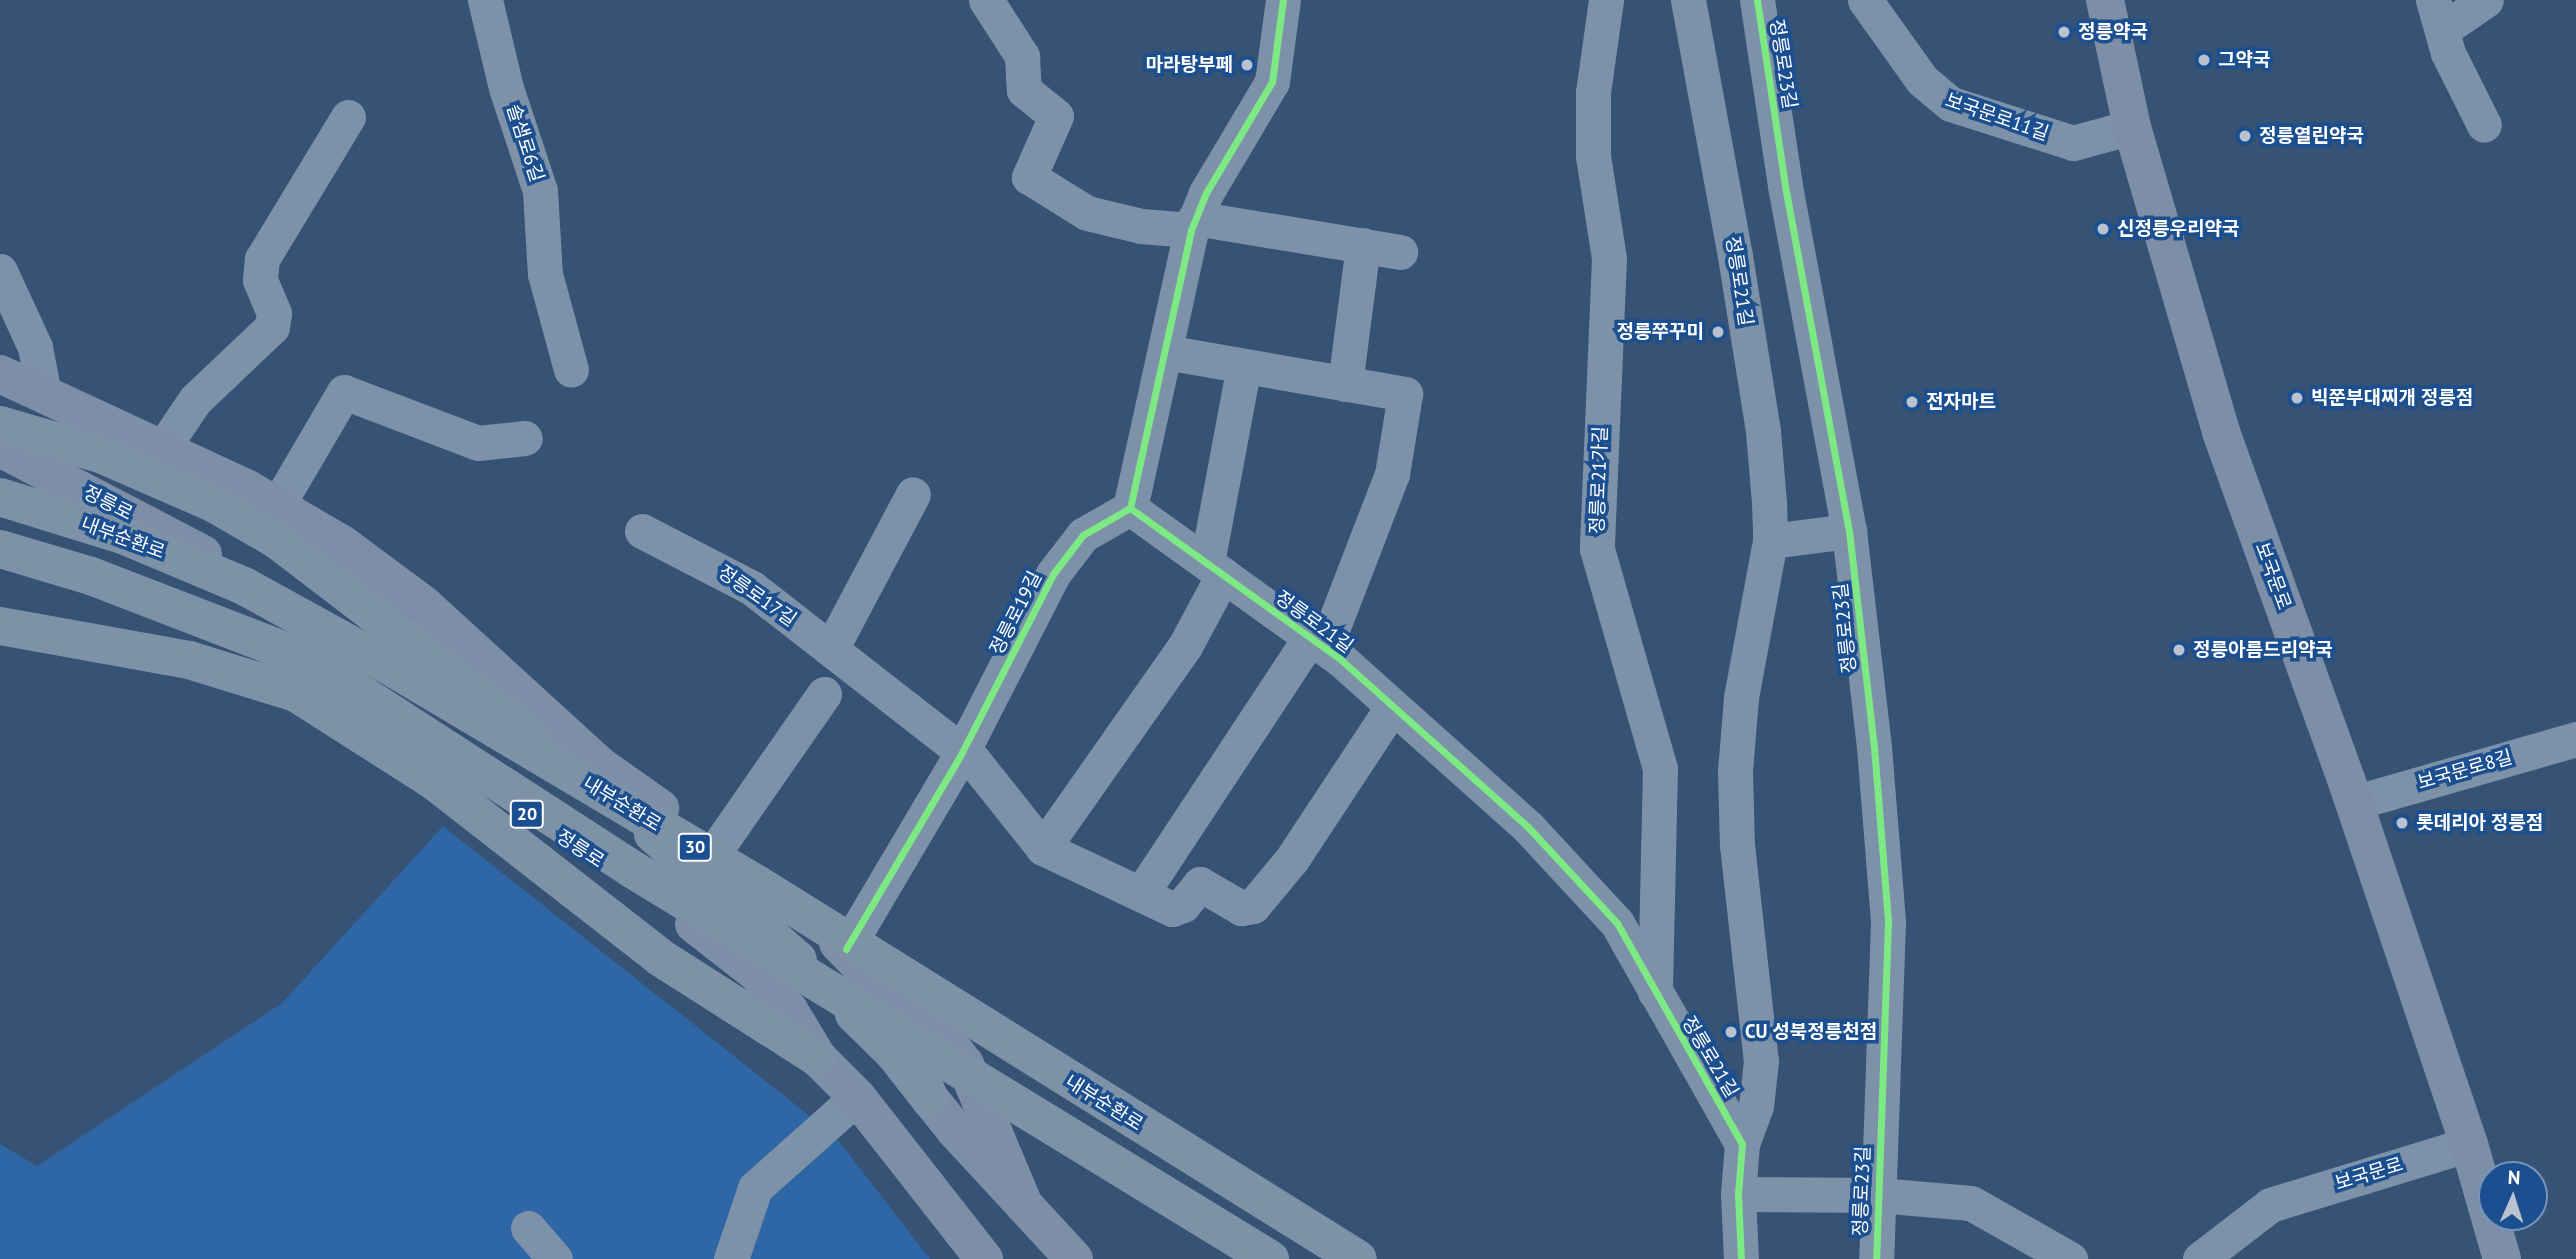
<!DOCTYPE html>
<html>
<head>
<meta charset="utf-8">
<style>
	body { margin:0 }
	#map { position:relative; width:2576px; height:1259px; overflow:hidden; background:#365274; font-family:"PT Sans","Noto Sans KR",sans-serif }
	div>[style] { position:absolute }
	.green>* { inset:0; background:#2f66a5 }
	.minor>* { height:35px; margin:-17.5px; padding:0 17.5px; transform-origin:17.5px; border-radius:17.5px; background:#7d92a8 }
	.major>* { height:38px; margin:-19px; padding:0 19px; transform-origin:19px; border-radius:19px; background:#7d8ea7 }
	.highway>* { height:38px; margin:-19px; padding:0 19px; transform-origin:19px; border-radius:19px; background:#7e92a7 }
	.highway-bridge>* { height:38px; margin:-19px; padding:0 19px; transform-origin:19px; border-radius:19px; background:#7e92a7 }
	.cycleway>* { height:7px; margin:-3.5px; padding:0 3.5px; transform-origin:3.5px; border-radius:3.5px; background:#7ce984 }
	.dots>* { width:19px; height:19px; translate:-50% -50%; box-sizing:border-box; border:4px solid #1b4f8f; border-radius:50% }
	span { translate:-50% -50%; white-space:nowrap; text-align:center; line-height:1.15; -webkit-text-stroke:7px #1b4f8f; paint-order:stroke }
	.shield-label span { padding:2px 5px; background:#1b4f8f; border:2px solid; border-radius:5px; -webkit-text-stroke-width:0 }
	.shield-label { font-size:18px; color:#fff; font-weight:700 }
	.poi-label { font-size:19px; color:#fff; font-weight:700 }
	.left { translate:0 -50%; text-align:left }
	.right { translate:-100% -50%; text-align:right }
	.street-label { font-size:19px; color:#fff }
	.north { position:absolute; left:2478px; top:1161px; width:70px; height:70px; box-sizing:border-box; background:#1b4f8f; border:2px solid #7695bc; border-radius:50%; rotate:3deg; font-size:19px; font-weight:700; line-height:28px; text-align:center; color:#fff }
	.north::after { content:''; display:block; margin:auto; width:24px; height:32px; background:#b9c2ce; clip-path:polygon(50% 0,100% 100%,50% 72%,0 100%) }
</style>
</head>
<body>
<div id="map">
	<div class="green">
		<div style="clip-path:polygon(443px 826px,835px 1136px,930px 1259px,0 1259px,0 1144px,37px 1166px,282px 1003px)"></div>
	</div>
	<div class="minor">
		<div style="left:485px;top:0;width:90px;rotate:76.6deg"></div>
		<div style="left:506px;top:88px;width:108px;rotate:71.7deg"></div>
		<div style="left:540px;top:191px;width:83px;rotate:86.6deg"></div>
		<div style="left:545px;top:274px;width:99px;rotate:74.8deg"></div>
		<div style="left:986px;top:0;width:67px;rotate:57.3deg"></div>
		<div style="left:1022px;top:56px;width:34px;rotate:87deg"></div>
		<div style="left:1024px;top:90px;width:41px;rotate:39.1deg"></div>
		<div style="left:1056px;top:116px;width:67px;rotate:113.9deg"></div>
		<div style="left:1029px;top:177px;width:68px;rotate:31.8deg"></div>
		<div style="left:1087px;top:213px;width:56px;rotate:13.5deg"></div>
		<div style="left:1141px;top:226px;width:50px;rotate:4.6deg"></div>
		<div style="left:1606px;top:0;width:93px;rotate:98deg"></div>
		<div style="left:1593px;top:92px;width:64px;rotate:90deg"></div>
		<div style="left:1593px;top:156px;width:103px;rotate:81.1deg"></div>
		<div style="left:1609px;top:258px;width:291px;rotate:92.4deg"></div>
		<div style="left:1597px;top:549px;width:228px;rotate:74deg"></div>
		<div style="left:1660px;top:768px;width:224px;rotate:91.3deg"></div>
		<div style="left:1688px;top:0;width:260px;rotate:79.6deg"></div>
		<div style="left:1735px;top:256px;width:177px;rotate:80.9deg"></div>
		<div style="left:1763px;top:431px;width:72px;rotate:85.2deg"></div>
		<div style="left:1769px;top:503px;width:38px;rotate:88deg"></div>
		<div style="left:1770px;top:541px;width:160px;rotate:100.5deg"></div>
		<div style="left:1741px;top:698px;width:73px;rotate:94.7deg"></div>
		<div style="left:1735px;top:771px;width:74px;rotate:88.5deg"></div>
		<div style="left:1737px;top:845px;width:217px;rotate:83.7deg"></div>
		<div style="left:1761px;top:1061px;width:45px;rotate:96.3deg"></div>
		<div style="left:1756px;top:1106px;width:40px;rotate:110.2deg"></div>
		<div style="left:1757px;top:0;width:188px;rotate:81.4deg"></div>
		<div style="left:1785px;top:186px;width:351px;rotate:79.5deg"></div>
		<div style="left:1849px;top:531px;width:217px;rotate:83.4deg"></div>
		<div style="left:1874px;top:747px;width:176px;rotate:85.4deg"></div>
		<div style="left:1888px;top:922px;width:337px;rotate:92deg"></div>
		<div style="left:1865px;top:0;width:98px;rotate:54.5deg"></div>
		<div style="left:1922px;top:80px;width:38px;rotate:40deg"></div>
		<div style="left:1951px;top:104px;width:128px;rotate:17.7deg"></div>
		<div style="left:2073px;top:143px;width:61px;rotate:-15.2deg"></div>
		<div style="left:2433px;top:0;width:55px;rotate:74.2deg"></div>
		<div style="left:2448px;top:53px;width:80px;rotate:63.4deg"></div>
		<div style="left:2442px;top:30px;width:53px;rotate:-34.3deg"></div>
		<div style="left:1195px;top:218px;width:208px;rotate:9.4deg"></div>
		<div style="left:0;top:271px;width:84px;rotate:65.3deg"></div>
		<div style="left:35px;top:347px;width:48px;rotate:79.2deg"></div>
		<div style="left:1165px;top:352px;width:244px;rotate:9.9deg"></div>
		<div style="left:1405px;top:394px;width:81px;rotate:99.2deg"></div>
		<div style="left:1392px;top:474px;width:186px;rotate:111.1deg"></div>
		<div style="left:1345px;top:384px;width:140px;rotate:-82.6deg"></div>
		<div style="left:162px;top:449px;width:59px;rotate:-56deg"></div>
		<div style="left:195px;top:400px;width:106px;rotate:-43.5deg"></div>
		<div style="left:272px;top:327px;width:14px;rotate:-82deg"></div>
		<div style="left:274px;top:313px;width:36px;rotate:-113deg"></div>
		<div style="left:260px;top:280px;width:21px;rotate:-85deg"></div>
		<div style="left:262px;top:259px;width:166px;rotate:-58.8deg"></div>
		<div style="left:277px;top:506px;width:132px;rotate:-59.6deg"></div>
		<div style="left:344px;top:392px;width:143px;rotate:20.8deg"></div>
		<div style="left:478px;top:443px;width:47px;rotate:-6.1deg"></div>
		<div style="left:1130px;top:508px;width:257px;rotate:35.7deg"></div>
		<div style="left:1339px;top:658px;width:254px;rotate:41.8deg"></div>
		<div style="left:1528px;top:827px;width:131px;rotate:47.2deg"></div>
		<div style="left:1617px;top:923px;width:254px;rotate:60.5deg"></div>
		<div style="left:1742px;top:1144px;width:50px;rotate:94.6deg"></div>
		<div style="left:1738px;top:1194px;width:65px;rotate:87.4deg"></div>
		<div style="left:1130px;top:508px;width:285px;rotate:-77.6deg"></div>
		<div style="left:1191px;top:230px;width:40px;rotate:-68deg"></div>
		<div style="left:1206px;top:193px;width:129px;rotate:-59.3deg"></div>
		<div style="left:1272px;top:82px;width:83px;rotate:-82.4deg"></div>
		<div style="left:642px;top:531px;width:124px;rotate:27.4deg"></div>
		<div style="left:752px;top:588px;width:280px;rotate:37.9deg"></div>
		<div style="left:973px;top:760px;width:112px;rotate:51.5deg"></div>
		<div style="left:1043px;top:848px;width:143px;rotate:25.3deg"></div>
		<div style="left:1172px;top:909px;width:12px;rotate:-20deg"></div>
		<div style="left:1183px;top:905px;width:27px;rotate:-51deg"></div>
		<div style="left:1200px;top:884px;width:48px;rotate:30.3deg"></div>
		<div style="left:1241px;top:908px;width:12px;rotate:-9deg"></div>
		<div style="left:1253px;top:906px;width:61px;rotate:-50.3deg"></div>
		<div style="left:1292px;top:859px;width:183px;rotate:-56.6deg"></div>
		<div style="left:1770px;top:541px;width:80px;rotate:-7.2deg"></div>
		<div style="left:1207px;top:563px;width:200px;rotate:-79.4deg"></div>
		<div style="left:831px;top:649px;width:175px;rotate:-62.1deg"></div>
		<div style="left:2353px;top:803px;width:232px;rotate:-16deg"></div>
		<div style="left:719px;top:845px;width:184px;rotate:-55.2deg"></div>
		<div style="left:1043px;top:848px;width:247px;rotate:-54.9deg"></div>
		<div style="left:1185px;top:646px;width:81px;rotate:-61.8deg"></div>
		<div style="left:1141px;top:894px;width:307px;rotate:-56.6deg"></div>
		<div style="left:846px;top:949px;width:222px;rotate:-59.4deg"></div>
		<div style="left:959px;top:758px;width:207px;rotate:-62.9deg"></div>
		<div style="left:1053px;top:574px;width:49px;rotate:-52.4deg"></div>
		<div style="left:1083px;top:535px;width:54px;rotate:-29.9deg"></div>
		<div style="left:1738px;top:1194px;width:140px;rotate:0.4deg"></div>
		<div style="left:1878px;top:1195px;width:93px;rotate:4.9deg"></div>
		<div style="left:1971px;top:1203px;width:114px;rotate:29.5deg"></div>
		<div style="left:528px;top:1228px;width:41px;rotate:48.9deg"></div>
		<div style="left:731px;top:1259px;width:75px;rotate:-71.3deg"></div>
		<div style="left:755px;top:1188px;width:137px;rotate:-41.7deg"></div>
		<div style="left:2200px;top:1259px;width:88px;rotate:-37.6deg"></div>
		<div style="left:2270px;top:1205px;width:208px;rotate:-17deg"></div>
	</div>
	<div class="major">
		<div style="left:2105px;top:0;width:130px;rotate:78deg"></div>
		<div style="left:2132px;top:127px;width:318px;rotate:73.7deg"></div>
		<div style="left:2221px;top:432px;width:369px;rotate:70.2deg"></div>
		<div style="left:2346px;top:779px;width:385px;rotate:71.4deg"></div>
		<div style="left:2469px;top:1144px;width:120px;rotate:74deg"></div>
		<div style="left:0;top:374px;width:271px;rotate:24.9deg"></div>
		<div style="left:246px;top:488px;width:111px;rotate:30.3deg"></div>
		<div style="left:342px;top:544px;width:102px;rotate:36.6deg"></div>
		<div style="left:424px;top:605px;width:237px;rotate:42.4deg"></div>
		<div style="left:599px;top:765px;width:75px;rotate:35.2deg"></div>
		<div style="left:0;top:448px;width:229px;rotate:27.6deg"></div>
		<div style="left:694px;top:924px;width:80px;rotate:37.9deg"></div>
		<div style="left:757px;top:973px;width:49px;rotate:49.1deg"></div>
		<div style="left:789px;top:1010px;width:56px;rotate:58.9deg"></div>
		<div style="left:818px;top:1058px;width:55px;rotate:45deg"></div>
		<div style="left:857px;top:1097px;width:206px;rotate:51.9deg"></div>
		<div style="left:838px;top:943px;width:59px;rotate:45.7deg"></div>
		<div style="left:879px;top:985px;width:80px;rotate:38.4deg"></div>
		<div style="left:942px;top:1035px;width:37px;rotate:52deg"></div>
		<div style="left:965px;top:1064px;width:153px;rotate:67.3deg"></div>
		<div style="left:917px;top:1070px;width:32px;rotate:66deg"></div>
		<div style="left:930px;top:1099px;width:38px;rotate:51deg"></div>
		<div style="left:954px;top:1129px;width:177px;rotate:47.3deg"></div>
	</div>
	<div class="highway">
		<div style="left:0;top:425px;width:107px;rotate:16.2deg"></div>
		<div style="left:103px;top:455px;width:122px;rotate:23.6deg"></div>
		<div style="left:215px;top:504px;width:72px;rotate:30.1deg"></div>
		<div style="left:277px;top:540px;width:320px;rotate:37.4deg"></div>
		<div style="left:0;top:626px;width:192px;rotate:10.2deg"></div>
		<div style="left:189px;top:660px;width:112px;rotate:17.1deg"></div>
		<div style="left:296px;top:693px;width:164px;rotate:32.5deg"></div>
		<div style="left:434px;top:781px;width:288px;rotate:37.9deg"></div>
		<div style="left:661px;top:958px;width:186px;rotate:32.5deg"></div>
		<div style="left:653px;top:834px;width:192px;rotate:41deg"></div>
		<div style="left:854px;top:1014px;width:56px;rotate:44.3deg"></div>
		<div style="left:894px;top:1053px;width:58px;rotate:52deg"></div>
	</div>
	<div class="highway-bridge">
		<div style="left:0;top:497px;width:131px;rotate:17.3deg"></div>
		<div style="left:125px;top:536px;width:129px;rotate:22.8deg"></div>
		<div style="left:244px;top:586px;width:162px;rotate:28.8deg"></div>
		<div style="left:386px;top:664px;width:431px;rotate:30.7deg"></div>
		<div style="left:757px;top:884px;width:708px;rotate:31.96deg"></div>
		<div style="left:0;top:549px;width:95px;rotate:16.5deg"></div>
		<div style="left:91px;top:576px;width:234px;rotate:21.1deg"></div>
		<div style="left:309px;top:660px;width:385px;rotate:32.9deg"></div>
		<div style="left:632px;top:869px;width:748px;rotate:31.44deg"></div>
	</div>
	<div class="cycleway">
		<div style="left:1757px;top:0;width:188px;rotate:81.4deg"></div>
		<div style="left:1785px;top:186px;width:351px;rotate:79.5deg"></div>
		<div style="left:1849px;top:531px;width:217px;rotate:83.4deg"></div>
		<div style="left:1874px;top:747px;width:176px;rotate:85.4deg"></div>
		<div style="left:1888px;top:922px;width:337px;rotate:92deg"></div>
		<div style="left:1130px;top:508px;width:257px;rotate:35.7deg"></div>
		<div style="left:1339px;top:658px;width:254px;rotate:41.8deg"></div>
		<div style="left:1528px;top:827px;width:131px;rotate:47.2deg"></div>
		<div style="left:1617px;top:923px;width:254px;rotate:60.5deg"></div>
		<div style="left:1742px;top:1144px;width:50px;rotate:94.6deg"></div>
		<div style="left:1738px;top:1194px;width:65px;rotate:87.4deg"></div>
		<div style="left:1130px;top:508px;width:285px;rotate:-77.6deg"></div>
		<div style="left:1191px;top:230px;width:40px;rotate:-68deg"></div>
		<div style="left:1206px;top:193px;width:129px;rotate:-59.3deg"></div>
		<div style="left:1272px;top:82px;width:83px;rotate:-82.4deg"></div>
		<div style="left:846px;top:949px;width:222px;rotate:-59.4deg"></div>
		<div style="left:959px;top:758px;width:207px;rotate:-62.9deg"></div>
		<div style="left:1053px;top:574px;width:49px;rotate:-52.4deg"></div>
		<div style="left:1083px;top:535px;width:54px;rotate:-29.9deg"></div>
	</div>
	<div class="dots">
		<div style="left:2064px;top:32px;background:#b9c2ce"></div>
		<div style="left:2204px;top:60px;background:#b9c2ce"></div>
		<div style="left:1247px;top:65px;background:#b9c2ce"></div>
		<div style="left:2245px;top:136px;background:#b9c2ce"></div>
		<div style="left:2103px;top:229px;background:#b9c2ce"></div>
		<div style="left:1718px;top:332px;background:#b9c2ce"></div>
		<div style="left:2297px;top:398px;background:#b9c2ce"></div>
		<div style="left:1912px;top:402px;background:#b9c2ce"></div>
		<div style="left:2179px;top:650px;background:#b9c2ce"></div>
		<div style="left:2402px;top:823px;background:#b9c2ce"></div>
		<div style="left:1731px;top:1032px;background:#b9c2ce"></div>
	</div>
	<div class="shield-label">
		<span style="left:527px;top:814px">20</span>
		<span style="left:695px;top:847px">30</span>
	</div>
	<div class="poi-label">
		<span class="left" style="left:2078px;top:32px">정릉약국</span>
		<span class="left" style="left:2218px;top:60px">그약국</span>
		<span class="right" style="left:1233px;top:65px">마라탕부페</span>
		<span class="left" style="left:2259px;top:136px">정릉열린약국</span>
		<span class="left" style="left:2117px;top:229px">신정릉우리약국</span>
		<span class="right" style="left:1704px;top:332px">정릉쭈꾸미</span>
		<span class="left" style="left:2311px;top:398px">빅쭌부대찌개 정릉점</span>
		<span class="left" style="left:1926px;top:402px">전자마트</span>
		<span class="left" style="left:2193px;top:650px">정릉아름드리약국</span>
		<span class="left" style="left:2416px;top:823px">롯데리아 정릉점</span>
		<span class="left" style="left:1745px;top:1032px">CU 성북정릉천점</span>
	</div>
	<div class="street-label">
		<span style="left:1783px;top:64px;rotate:81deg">정릉로23길</span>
		<span style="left:1997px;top:117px;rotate:19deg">보국문로11길</span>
		<span style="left:525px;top:143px;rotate:72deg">솔샘로6길</span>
		<span style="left:1739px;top:281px;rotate:81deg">정릉로21길</span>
		<span style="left:1599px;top:480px;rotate:-88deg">정릉로21가길</span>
		<span style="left:108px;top:503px;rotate:27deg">정릉로</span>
		<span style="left:123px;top:538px;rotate:20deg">내부순환로</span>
		<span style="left:2273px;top:576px;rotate:70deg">보국문로</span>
		<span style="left:757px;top:596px;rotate:35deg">정릉로17길</span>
		<span style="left:1016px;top:613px;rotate:-63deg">정릉로19길</span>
		<span style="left:1314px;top:622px;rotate:36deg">정릉로21길</span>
		<span style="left:1845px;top:628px;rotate:-96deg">정릉로23길</span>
		<span style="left:2465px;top:770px;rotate:-16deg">보국문로8길</span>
		<span style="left:622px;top:804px;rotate:31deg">내부순환로</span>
		<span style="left:580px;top:849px;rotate:33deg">정릉로</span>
		<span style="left:1710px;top:1057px;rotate:59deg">정릉로21길</span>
		<span style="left:1104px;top:1103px;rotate:32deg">내부순환로</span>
		<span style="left:2369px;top:1174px;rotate:-17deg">보국문로</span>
		<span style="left:1862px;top:1191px;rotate:-88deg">정릉로23길</span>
	</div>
	<div class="north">N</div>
</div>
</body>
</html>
